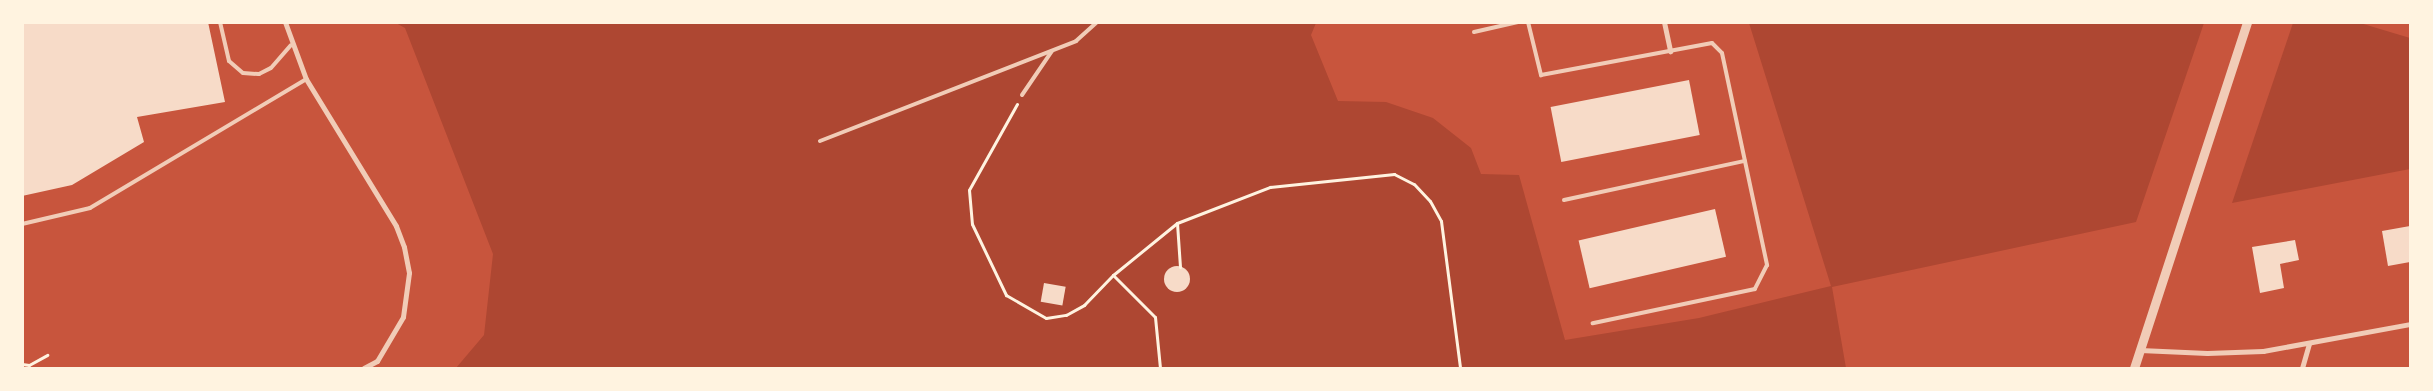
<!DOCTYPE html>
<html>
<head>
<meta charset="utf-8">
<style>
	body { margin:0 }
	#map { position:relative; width:2433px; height:391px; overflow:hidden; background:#c8553d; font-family:"Crimson Pro",serif }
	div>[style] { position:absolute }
	.green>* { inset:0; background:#ae4732 }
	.building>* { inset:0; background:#f7dbc8; transform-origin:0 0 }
	.round { border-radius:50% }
	.path>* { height:3px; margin:-1.5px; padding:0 1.5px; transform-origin:1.5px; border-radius:1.5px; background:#fff3e0 }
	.service>* { height:4px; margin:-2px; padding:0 2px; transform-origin:2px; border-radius:2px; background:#f1ccb7 }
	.minor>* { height:5px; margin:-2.5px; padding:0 2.5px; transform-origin:2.5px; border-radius:2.5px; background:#f1ccb7 }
	.tertiary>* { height:9px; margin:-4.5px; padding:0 4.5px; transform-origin:4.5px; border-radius:4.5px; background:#f1ccb7 }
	span { translate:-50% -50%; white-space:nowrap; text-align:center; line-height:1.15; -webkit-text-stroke:4.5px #fff3e0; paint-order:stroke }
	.frame { position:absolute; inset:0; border:24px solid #fff3e0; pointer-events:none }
</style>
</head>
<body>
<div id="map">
	<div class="green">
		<div style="clip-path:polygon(396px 23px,1316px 23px,1311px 35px,1338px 101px,1386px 102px,1433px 118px,1471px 148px,1481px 174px,1519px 175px,1565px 340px,1699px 318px,1831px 286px,1749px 23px,2204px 23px,2136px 222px,1832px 287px,1846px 368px,456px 368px,484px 335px,493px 254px,405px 28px)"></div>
		<div style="clip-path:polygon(2293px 23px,2360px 23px,2410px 38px,2410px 169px,2232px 203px)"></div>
	</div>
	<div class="building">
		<div style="clip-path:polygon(22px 22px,208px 22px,225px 102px,137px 117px,144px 142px,72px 185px,22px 196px)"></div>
		<div style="left:1689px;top:80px;width:56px;height:141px;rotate:79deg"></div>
		<div style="left:1715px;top:209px;width:49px;height:140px;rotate:77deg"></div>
		<div style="clip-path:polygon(2410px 226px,2410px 262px,2388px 266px,2382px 231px)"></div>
		<div style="clip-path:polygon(2295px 240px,2299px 260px,2280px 264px,2284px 288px,2260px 293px,2252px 247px)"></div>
		<div class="round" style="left:1164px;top:266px;width:26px;height:26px"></div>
		<div style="left:1044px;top:283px;width:22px;height:19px;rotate:10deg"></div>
	</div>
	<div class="path">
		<div style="left:1017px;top:104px;width:98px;rotate:119.2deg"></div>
		<div style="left:969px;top:190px;width:34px;rotate:85deg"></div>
		<div style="left:972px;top:224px;width:79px;rotate:64.4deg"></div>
		<div style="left:1006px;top:295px;width:46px;rotate:29.9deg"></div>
		<div style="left:1046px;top:318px;width:20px;rotate:-9deg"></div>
		<div style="left:1066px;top:315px;width:21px;rotate:-29deg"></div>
		<div style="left:1084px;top:305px;width:42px;rotate:-46deg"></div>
		<div style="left:1113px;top:275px;width:82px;rotate:-39.1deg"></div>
		<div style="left:1177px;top:223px;width:100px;rotate:-21.2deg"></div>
		<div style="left:1270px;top:187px;width:125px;rotate:-6deg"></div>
		<div style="left:1394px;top:174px;width:22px;rotate:27deg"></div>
		<div style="left:1414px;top:184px;width:23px;rotate:47deg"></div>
		<div style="left:1430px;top:201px;width:23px;rotate:61deg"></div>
		<div style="left:1441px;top:221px;width:148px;rotate:82.6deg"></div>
		<div style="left:1177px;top:223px;width:44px;rotate:86.1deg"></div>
		<div style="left:1113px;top:275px;width:59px;rotate:45deg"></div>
		<div style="left:1155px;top:317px;width:51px;rotate:84.4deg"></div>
		<div style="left:22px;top:364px;width:7px;rotate:8deg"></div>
		<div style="left:29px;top:365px;width:21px;rotate:-29deg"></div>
	</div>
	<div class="service">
		<div style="left:220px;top:22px;width:40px;rotate:77deg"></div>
		<div style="left:229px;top:61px;width:18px;rotate:41deg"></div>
		<div style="left:243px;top:73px;width:16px;rotate:4deg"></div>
		<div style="left:259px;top:74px;width:13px;rotate:-27deg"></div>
		<div style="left:271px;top:68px;width:30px;rotate:-49deg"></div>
		<div style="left:1528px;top:22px;width:55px;rotate:76.2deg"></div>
		<div style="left:1541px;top:75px;width:174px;rotate:-10.6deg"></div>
		<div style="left:1712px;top:43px;width:14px;rotate:45deg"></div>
		<div style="left:1722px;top:53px;width:217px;rotate:78deg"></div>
		<div style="left:1767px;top:265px;width:27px;rotate:117deg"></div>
		<div style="left:1755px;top:289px;width:166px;rotate:168.1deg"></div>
		<div style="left:1474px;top:32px;width:45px;rotate:-12.8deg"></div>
		<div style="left:1022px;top:95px;width:53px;rotate:-55.7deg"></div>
		<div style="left:820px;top:141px;width:275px;rotate:-21.3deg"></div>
		<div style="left:1076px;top:41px;width:28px;rotate:-42deg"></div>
		<div style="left:1564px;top:200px;width:185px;rotate:-12.2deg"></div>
		<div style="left:22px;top:224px;width:70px;rotate:-13.2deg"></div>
		<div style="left:90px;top:208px;width:252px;rotate:-30.8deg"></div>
	</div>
	<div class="minor">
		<div style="left:285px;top:22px;width:61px;rotate:69.8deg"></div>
		<div style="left:306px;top:79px;width:172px;rotate:58.5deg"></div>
		<div style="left:396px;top:226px;width:22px;rotate:69deg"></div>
		<div style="left:404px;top:247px;width:26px;rotate:79deg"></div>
		<div style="left:409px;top:273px;width:44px;rotate:97.8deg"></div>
		<div style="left:403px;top:317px;width:51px;rotate:120.6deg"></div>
		<div style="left:377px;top:361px;width:15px;rotate:152deg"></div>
		<div style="left:1664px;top:22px;width:30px;rotate:78deg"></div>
		<div style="left:2140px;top:350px;width:67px;rotate:2.6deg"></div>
		<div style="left:2207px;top:353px;width:56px;rotate:-2deg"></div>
		<div style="left:2263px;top:351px;width:149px;rotate:-10.4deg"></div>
		<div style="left:2302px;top:368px;width:26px;rotate:-74deg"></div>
	</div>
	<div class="tertiary">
		<div style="left:2134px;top:368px;width:364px;rotate:-71.9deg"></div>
	</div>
	<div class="frame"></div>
</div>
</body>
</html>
